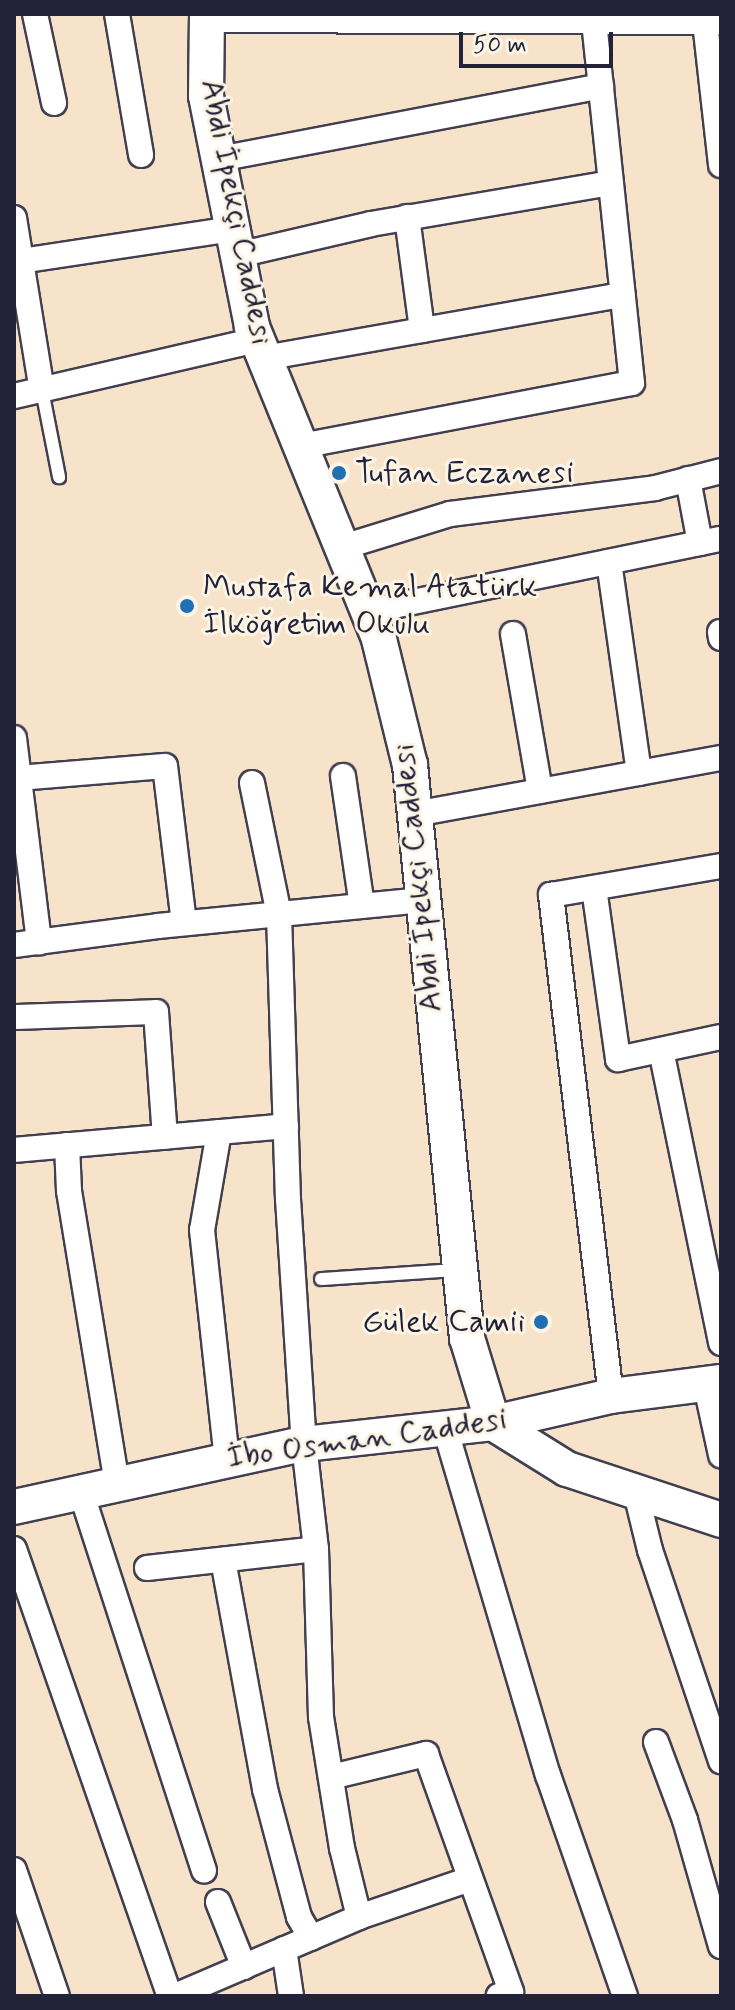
<!DOCTYPE html>
<html>
<head>
<meta charset="utf-8">
<style>
	body { margin:0 }
	#map { position:relative; width:735px; height:2010px; overflow:hidden; background:#f7e3ca; font-family:Mynerve,sans-serif }
	div>[style] { position:absolute }
	.roads { filter:drop-shadow(2px 0 #423f50) drop-shadow(-2px 0 #423f50) drop-shadow(0 2px #423f50) drop-shadow(0 -2px #423f50) }
	.lane>* { height:12px; margin:-6px; padding:0 6px; transform-origin:6px; border-radius:6px; background:#fff }
	.street>* { height:24px; margin:-12px; padding:0 12px; transform-origin:12px; border-radius:12px; background:#fff }
	.secondary>* { height:34px; margin:-17px; padding:0 17px; transform-origin:17px; border-radius:17px; background:#fff }
	.dots>* { width:22px; height:22px; translate:-50% -50%; box-sizing:border-box; border:4px solid #fcf5e5; border-radius:50% }
	span { translate:-50% -50%; white-space:nowrap; text-align:center; line-height:1.15; -webkit-text-stroke:6px #fcf5e5; paint-order:stroke }
	.street-label { font-size:32px; color:#22223b }
	.poi-label { font-size:32px; color:#22223b }
	.left { translate:0 -50%; text-align:left }
	.right { translate:-100% -50%; text-align:right }
	.frame { position:absolute; inset:0; border:16px solid #22223b; pointer-events:none }
	.scale { position:absolute; left:459px; top:32px; width:154px; height:36px; box-sizing:border-box; border:4px solid #22223b; border-top:0; padding-left:10px; font-size:24px; line-height:28px; white-space:nowrap; color:#22223b; -webkit-text-stroke:6px #fcf5e5; paint-order:stroke }
</style>
</head>
<body>
<div id="map">
	<div class="roads">
		<div class="lane">
			<div style="left:42px;top:390px;width:89px;rotate:78.9deg"></div>
			<div style="left:321px;top:1279px;width:136px;rotate:-3.8deg"></div>
		</div>
		<div class="street">
			<div style="left:35px;top:14px;width:91px;rotate:77.9deg"></div>
			<div style="left:117px;top:14px;width:143px;rotate:80.3deg"></div>
			<div style="left:207px;top:20px;width:514px;rotate:0.22deg"></div>
			<div style="left:705px;top:22px;width:144px;rotate:83.6deg"></div>
			<div style="left:219px;top:159px;width:389px;rotate:-10.8deg"></div>
			<div style="left:407px;top:217px;width:114px;rotate:82.4deg"></div>
			<div style="left:14px;top:218px;width:174px;rotate:80.8deg"></div>
			<div style="left:238px;top:255px;width:137px;rotate:-13.1deg"></div>
			<div style="left:371px;top:224px;width:243px;rotate:-9.7deg"></div>
			<div style="left:14px;top:262px;width:220px;rotate:-8.6deg"></div>
			<div style="left:264px;top:358px;width:364px;rotate:-10deg"></div>
			<div style="left:14px;top:396px;width:249px;rotate:-13deg"></div>
			<div style="left:301px;top:446px;width:337px;rotate:-10.8deg"></div>
			<div style="left:632px;top:383px;width:363px;rotate:-96deg"></div>
			<div style="left:688px;top:479px;width:65px;rotate:79.4deg"></div>
			<div style="left:343px;top:547px;width:112px;rotate:-17.1deg"></div>
			<div style="left:450px;top:514px;width:207px;rotate:-7.2deg"></div>
			<div style="left:655px;top:488px;width:68px;rotate:-14.4deg"></div>
			<div style="left:609px;top:562px;width:213px;rotate:81.9deg"></div>
			<div style="left:369px;top:611px;width:359px;rotate:-11.6deg"></div>
			<div style="left:720px;top:632px;width:6px;rotate:81deg"></div>
			<div style="left:513px;top:634px;width:159px;rotate:80.2deg"></div>
			<div style="left:14px;top:738px;width:206px;rotate:83deg"></div>
			<div style="left:343px;top:776px;width:131px;rotate:81.7deg"></div>
			<div style="left:18px;top:778px;width:147px;rotate:-4.7deg"></div>
			<div style="left:165px;top:766px;width:158px;rotate:83.1deg"></div>
			<div style="left:252px;top:783px;width:134px;rotate:78.4deg"></div>
			<div style="left:279px;top:914px;width:285px;rotate:88.2deg"></div>
			<div style="left:288px;top:1199px;width:246px;rotate:86.3deg"></div>
			<div style="left:304px;top:1444px;width:106px;rotate:83.5deg"></div>
			<div style="left:316px;top:1549px;width:168px;rotate:88.3deg"></div>
			<div style="left:321px;top:1717px;width:133px;rotate:80.9deg"></div>
			<div style="left:342px;top:1848px;width:71px;rotate:76.2deg"></div>
			<div style="left:415px;top:814px;width:311px;rotate:-10.4deg"></div>
			<div style="left:594px;top:888px;width:173px;rotate:82deg"></div>
			<div style="left:618px;top:1059px;width:105px;rotate:-12.1deg"></div>
			<div style="left:14px;top:945px;width:145px;rotate:-7.5deg"></div>
			<div style="left:158px;top:926px;width:266px;rotate:-5.6deg"></div>
			<div style="left:14px;top:1017px;width:142px;rotate:-2deg"></div>
			<div style="left:156px;top:1012px;width:125px;rotate:85.9deg"></div>
			<div style="left:661px;top:1050px;width:299px;rotate:78.4deg"></div>
			<div style="left:219px;top:1132px;width:99px;rotate:99.8deg"></div>
			<div style="left:202px;top:1230px;width:230px;rotate:83.8deg"></div>
			<div style="left:67px;top:1145px;width:46px;rotate:87.5deg"></div>
			<div style="left:69px;top:1191px;width:296px;rotate:80.7deg"></div>
			<div style="left:14px;top:1150px;width:273px;rotate:-5deg"></div>
			<div style="left:706px;top:1386px;width:71px;rotate:77.7deg"></div>
			<div style="left:611px;top:1396px;width:505px;rotate:-96.83deg"></div>
			<div style="left:551px;top:895px;width:172px;rotate:-9.7deg"></div>
			<div style="left:445px;top:1428px;width:362px;rotate:73.5deg"></div>
			<div style="left:548px;top:1775px;width:234px;rotate:70.8deg"></div>
			<div style="left:81px;top:1492px;width:398px;rotate:72deg"></div>
			<div style="left:636px;top:1493px;width:59px;rotate:76.2deg"></div>
			<div style="left:650px;top:1550px;width:223px;rotate:71.4deg"></div>
			<div style="left:14px;top:1549px;width:473px;rotate:70.8deg"></div>
			<div style="left:223px;top:1560px;width:233px;rotate:79.6deg"></div>
			<div style="left:265px;top:1789px;width:132px;rotate:75.1deg"></div>
			<div style="left:299px;top:1917px;width:24px;rotate:60deg"></div>
			<div style="left:147px;top:1568px;width:170px;rotate:-6.4deg"></div>
			<div style="left:656px;top:1742px;width:83px;rotate:69.6deg"></div>
			<div style="left:685px;top:1820px;width:131px;rotate:74.1deg"></div>
			<div style="left:331px;top:1777px;width:98px;rotate:-13.6deg"></div>
			<div style="left:426px;top:1754px;width:253px;rotate:70.3deg"></div>
			<div style="left:511px;top:1992px;width:13px;rotate:162deg"></div>
			<div style="left:14px;top:1870px;width:133px;rotate:71.2deg"></div>
			<div style="left:218px;top:1902px;width:70px;rotate:68.2deg"></div>
			<div style="left:284px;top:1949px;width:48px;rotate:81.5deg"></div>
			<div style="left:175px;top:1996px;width:200px;rotate:-23.2deg"></div>
			<div style="left:359px;top:1917px;width:117px;rotate:-18.9deg"></div>
		</div>
		<div class="secondary">
			<div style="left:207px;top:14px;width:82px;rotate:90.7deg"></div>
			<div style="left:206px;top:96px;width:236px;rotate:78.7deg"></div>
			<div style="left:252px;top:327px;width:333px;rotate:67.8deg"></div>
			<div style="left:378px;top:635px;width:134px;rotate:76.2deg"></div>
			<div style="left:410px;top:765px;width:576px;rotate:84.32deg"></div>
			<div style="left:467px;top:1338px;width:89px;rotate:73deg"></div>
			<div style="left:493px;top:1423px;width:87px;rotate:31.9deg"></div>
			<div style="left:567px;top:1469px;width:162px;rotate:18.3deg"></div>
			<div style="left:14px;top:1507px;width:297px;rotate:-12.3deg"></div>
			<div style="left:304px;top:1444px;width:190px;rotate:-6.3deg"></div>
			<div style="left:493px;top:1423px;width:121px;rotate:-12.9deg"></div>
			<div style="left:611px;top:1396px;width:111px;rotate:-7.3deg"></div>
		</div>
	</div>
	<div class="dots">
		<div style="left:339px;top:473px;background:#1f6fb2"></div>
		<div style="left:187px;top:606px;background:#1f6fb2"></div>
		<div style="left:541px;top:1322px;background:#1f6fb2"></div>
	</div>
	<div class="street-label">
		<span style="left:236px;top:212px;rotate:79deg">Abdi İpekçi Caddesi</span>
		<span style="left:418px;top:878px;rotate:-96deg">Abdi İpekçi Caddesi</span>
		<span style="left:367px;top:1439px;rotate:-8deg">İbo Osman Caddesi</span>
	</div>
	<div class="poi-label">
		<span class="left" style="left:355px;top:473px">Tufan Eczanesi</span>
		<span class="left" style="left:203px;top:606px">Mustafa Kemal Atatürk<br>İlköğretim Okulu</span>
		<span class="right" style="left:525px;top:1322px">Gülek Camii</span>
	</div>
	<div class="frame"></div>
	<div class="scale">50 m</div>
</div>
</body>
</html>
